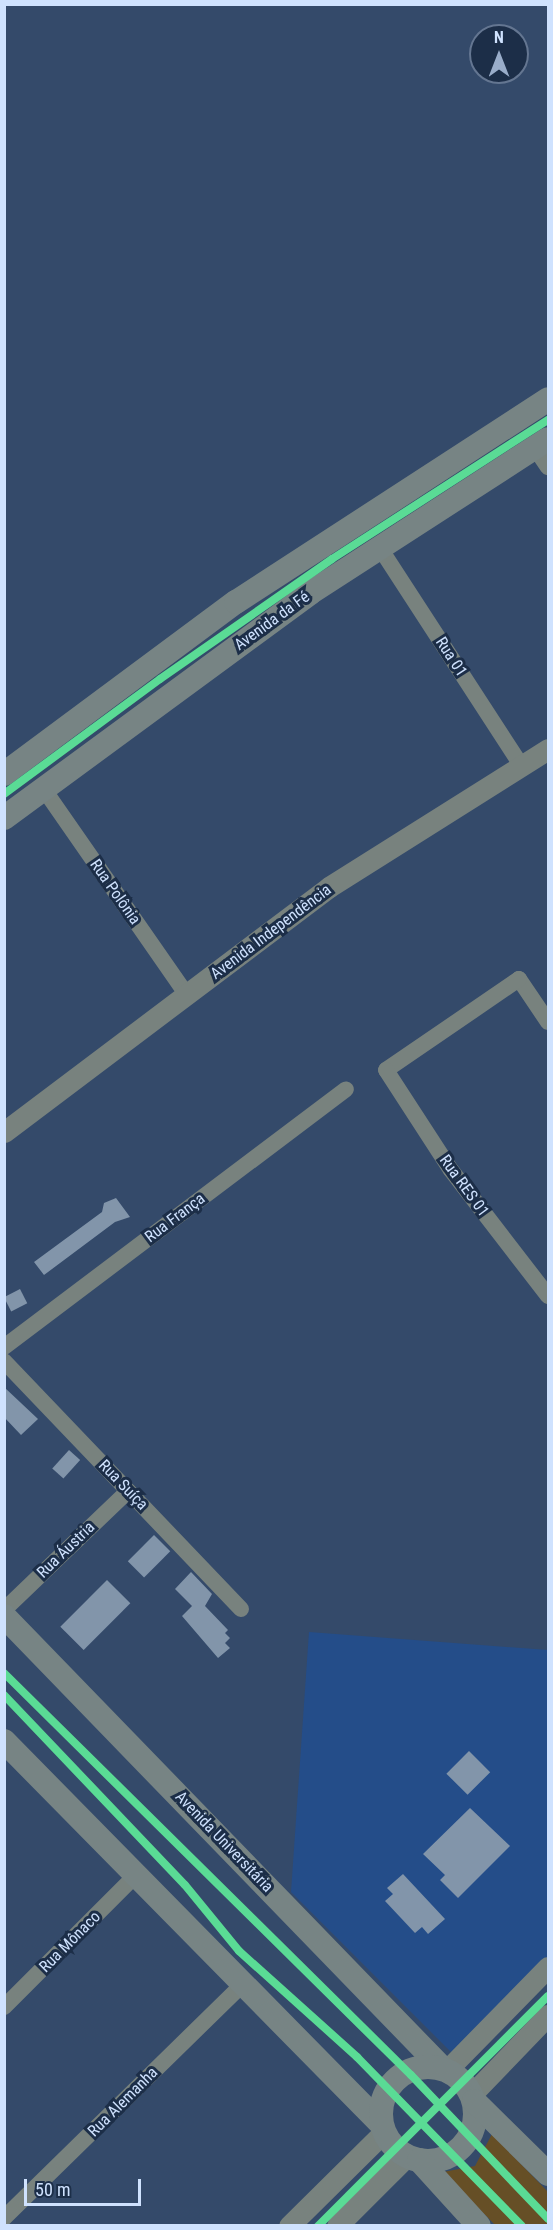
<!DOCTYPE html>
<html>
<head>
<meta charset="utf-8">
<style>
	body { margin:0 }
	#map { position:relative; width:553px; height:2230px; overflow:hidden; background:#344a6a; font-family:"Roboto Condensed",sans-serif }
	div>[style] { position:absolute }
	.built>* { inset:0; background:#244d89 }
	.green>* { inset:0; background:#664f26 }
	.building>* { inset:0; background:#8295aa; transform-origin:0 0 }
	.minor>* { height:16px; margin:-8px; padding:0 8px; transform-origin:8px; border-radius:8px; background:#78827e }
	.tertiary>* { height:21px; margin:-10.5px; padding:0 10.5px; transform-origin:10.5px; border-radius:10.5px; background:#78827e }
	.secondary>* { height:24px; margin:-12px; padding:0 12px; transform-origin:12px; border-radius:12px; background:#778484 }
	.secondary>.ring { margin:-12px; padding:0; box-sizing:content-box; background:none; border:24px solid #778484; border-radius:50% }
	.cycleway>* { height:8px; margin:-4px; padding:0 4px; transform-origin:4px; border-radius:4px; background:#5adb95 }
	span { translate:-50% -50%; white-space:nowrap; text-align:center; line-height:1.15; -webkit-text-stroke:6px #1c2e48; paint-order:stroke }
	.street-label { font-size:16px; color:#cfe2fe }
	.frame { position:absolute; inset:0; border:6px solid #cfe2fe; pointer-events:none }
	.north { position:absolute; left:469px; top:24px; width:60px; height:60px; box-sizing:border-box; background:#1c2e48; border:2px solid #647691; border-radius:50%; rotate:0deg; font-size:16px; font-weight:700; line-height:24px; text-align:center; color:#cfe2fe }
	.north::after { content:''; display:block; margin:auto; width:21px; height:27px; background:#99adca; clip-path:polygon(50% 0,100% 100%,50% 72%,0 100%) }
	.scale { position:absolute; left:24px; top:2179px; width:117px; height:27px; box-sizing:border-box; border:3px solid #cfe2fe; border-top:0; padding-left:8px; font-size:18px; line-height:21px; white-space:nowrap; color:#cfe2fe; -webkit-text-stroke:4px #1c2e48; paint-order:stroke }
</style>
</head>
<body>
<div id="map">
	<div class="built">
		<div style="clip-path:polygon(309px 1632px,548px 1650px,548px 1961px,454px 2055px,291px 1892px)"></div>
	</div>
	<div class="green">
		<div style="clip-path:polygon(492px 2134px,548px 2192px,548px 2225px,495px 2225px,443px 2172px,475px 2166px)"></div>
	</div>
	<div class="building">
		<div style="clip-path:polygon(116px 1198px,130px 1217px,115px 1222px,44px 1275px,34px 1262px,102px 1212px,104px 1203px)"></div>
		<div style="left:20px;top:1289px;width:16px;height:18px;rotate:63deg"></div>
		<div style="clip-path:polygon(4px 1387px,38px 1419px,21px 1435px,4px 1417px)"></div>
		<div style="left:69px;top:1450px;width:15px;height:25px;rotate:42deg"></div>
		<div style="left:154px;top:1535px;width:23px;height:37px;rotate:45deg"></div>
		<div style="clip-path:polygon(191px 1572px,212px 1594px,205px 1606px,228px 1630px,225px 1633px,230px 1638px,225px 1643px,230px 1648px,218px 1658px,182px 1616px,192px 1606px,175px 1589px)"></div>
		<div style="left:107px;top:1580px;width:33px;height:66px;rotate:45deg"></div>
		<div style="left:469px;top:1751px;width:30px;height:32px;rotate:45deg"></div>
		<div style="clip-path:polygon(470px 1808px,510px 1846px,458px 1898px,440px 1880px,445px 1875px,423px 1854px)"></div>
		<div style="clip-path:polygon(403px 1874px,445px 1919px,428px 1934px,422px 1927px,415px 1933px,385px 1901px,393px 1894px,387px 1888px)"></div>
	</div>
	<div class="minor">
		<div style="left:535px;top:448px;width:23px;rotate:56deg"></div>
		<div style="left:380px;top:548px;width:261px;rotate:57deg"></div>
		<div style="left:43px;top:788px;width:252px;rotate:55.2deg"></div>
		<div style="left:548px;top:1022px;width:52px;rotate:-124deg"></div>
		<div style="left:519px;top:979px;width:161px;rotate:145.6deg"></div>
		<div style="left:386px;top:1070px;width:119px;rotate:57deg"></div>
		<div style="left:451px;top:1170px;width:159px;rotate:52.4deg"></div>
		<div style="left:4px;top:1347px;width:428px;rotate:-37deg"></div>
		<div style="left:4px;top:1361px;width:343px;rotate:46.3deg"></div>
		<div style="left:4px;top:1610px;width:172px;rotate:-43.8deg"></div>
		<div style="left:4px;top:2007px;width:185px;rotate:-45deg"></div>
		<div style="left:4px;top:2218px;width:332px;rotate:-44.4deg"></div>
	</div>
	<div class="tertiary">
		<div style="left:4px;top:1132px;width:407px;rotate:-37deg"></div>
		<div style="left:329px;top:887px;width:259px;rotate:-32.2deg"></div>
		<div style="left:447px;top:2070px;width:144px;rotate:-45.6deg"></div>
		<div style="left:472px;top:2094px;width:110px;rotate:-46.1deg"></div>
		<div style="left:289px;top:2226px;width:134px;rotate:-44.7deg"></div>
		<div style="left:337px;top:2226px;width:99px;rotate:-45deg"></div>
	</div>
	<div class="secondary">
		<div style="left:4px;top:774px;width:289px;rotate:-36.6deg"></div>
		<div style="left:236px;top:602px;width:372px;rotate:-33deg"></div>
		<div style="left:4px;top:818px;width:380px;rotate:-36.3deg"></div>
		<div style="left:310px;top:593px;width:283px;rotate:-32.9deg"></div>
		<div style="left:4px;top:1616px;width:629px;rotate:45.9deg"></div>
		<div style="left:4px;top:1741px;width:537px;rotate:45.45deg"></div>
		<div class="ring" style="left:381px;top:2067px;width:70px;height:70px"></div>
		<div style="left:474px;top:2101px;width:104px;rotate:44.6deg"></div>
		<div style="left:419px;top:2160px;width:89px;rotate:47.7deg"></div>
	</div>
	<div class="cycleway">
		<div style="left:4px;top:794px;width:194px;rotate:-36.4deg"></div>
		<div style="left:160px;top:679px;width:210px;rotate:-34.9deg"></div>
		<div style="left:332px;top:559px;width:257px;rotate:-32.8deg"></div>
		<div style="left:4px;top:1673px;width:572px;rotate:44.65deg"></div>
		<div style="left:411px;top:2075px;width:199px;rotate:46.4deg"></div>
		<div style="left:4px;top:1695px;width:262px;rotate:46.4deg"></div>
		<div style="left:185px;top:1885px;width:85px;rotate:50.7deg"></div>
		<div style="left:239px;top:1951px;width:159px;rotate:41.9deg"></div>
		<div style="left:357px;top:2057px;width:236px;rotate:45.7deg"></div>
		<div style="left:318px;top:2226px;width:325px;rotate:-45deg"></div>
	</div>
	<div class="street-label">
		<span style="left:272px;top:621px;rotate:-36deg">Avenida da Fé</span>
		<span style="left:451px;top:657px;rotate:57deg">Rua 01</span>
		<span style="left:115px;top:892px;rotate:55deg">Rua Polônia</span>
		<span style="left:271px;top:932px;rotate:-37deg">Avenida Independência</span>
		<span style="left:464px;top:1186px;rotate:54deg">Rua RES 01</span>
		<span style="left:175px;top:1218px;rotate:-37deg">Rua França</span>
		<span style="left:123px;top:1485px;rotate:46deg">Rua Suíça</span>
		<span style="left:66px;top:1550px;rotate:-44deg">Rua Áustria</span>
		<span style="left:224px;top:1842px;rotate:46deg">Avenida Universitária</span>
		<span style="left:70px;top:1942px;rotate:-45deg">Rua Mônaco</span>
		<span style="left:123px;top:2102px;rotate:-45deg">Rua Alemanha</span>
	</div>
	<div class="frame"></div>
	<div class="north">N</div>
	<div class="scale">50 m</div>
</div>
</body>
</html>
